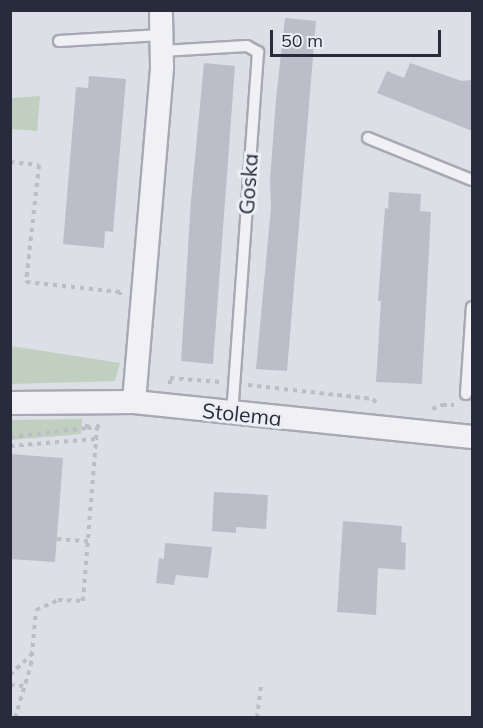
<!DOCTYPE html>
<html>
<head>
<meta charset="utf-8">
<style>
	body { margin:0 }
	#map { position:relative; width:483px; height:728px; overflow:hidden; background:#dddfe6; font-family:Mulish,sans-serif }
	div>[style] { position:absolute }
	.green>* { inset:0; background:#c0cfbf }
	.building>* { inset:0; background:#bbbdc8 }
	.path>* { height:4px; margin-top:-2px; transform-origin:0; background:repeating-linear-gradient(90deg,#bcbdc5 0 4.5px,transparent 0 9px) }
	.roads { filter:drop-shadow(2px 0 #a7a9b3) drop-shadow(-2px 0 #a7a9b3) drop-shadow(0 2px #a7a9b3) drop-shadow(0 -2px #a7a9b3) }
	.lane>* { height:10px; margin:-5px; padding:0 5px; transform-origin:5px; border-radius:5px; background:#f0f0f5 }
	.street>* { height:22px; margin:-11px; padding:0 11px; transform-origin:11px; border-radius:11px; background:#f0f0f5 }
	span { translate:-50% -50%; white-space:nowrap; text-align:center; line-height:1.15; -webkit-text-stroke:6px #eceef4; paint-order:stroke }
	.street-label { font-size:21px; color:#282b3b }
	.frame { position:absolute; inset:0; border:12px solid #282b3b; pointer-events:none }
	.scale { position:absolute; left:270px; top:30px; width:171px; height:27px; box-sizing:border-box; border:3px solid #282b3b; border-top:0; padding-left:8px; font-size:18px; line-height:21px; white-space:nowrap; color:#282b3b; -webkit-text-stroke:4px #eceef4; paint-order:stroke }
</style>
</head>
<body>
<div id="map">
	<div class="green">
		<div style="clip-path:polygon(40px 96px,37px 131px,11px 129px,11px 98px)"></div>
		<div style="clip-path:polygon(11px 346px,120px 363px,115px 381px,11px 384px)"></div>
		<div style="clip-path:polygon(82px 419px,81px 434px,11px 440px,11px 420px)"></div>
	</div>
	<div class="building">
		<div style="clip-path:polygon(285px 18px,316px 21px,287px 371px,256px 369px,271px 207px,270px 180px,276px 99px)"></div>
		<div style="clip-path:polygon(204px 63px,235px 66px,213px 364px,181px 361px,191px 200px)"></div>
		<div style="clip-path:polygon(410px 63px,462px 81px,472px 80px,472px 131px,377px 93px,387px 71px,404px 78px)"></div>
		<div style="clip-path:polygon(89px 76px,126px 79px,113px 232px,105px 231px,104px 248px,63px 244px,76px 87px,88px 88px)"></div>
		<div style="clip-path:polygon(389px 192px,421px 194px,420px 211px,431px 212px,422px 384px,376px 382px,381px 301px,378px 301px,385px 208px,388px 209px)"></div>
		<div style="clip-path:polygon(10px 454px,63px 458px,55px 562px,10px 559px)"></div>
		<div style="clip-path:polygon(214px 492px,268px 495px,266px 529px,236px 527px,236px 533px,212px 531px)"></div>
		<div style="clip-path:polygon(343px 521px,402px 526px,401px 542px,406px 543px,405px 570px,378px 568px,376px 615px,337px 612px)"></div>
		<div style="clip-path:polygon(165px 543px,212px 547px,208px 578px,176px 575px,174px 585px,156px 583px,159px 558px,164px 559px)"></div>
	</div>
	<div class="path">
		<div style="left:10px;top:162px;width:29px;rotate:6deg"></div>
		<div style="left:39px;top:165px;width:118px;rotate:96.3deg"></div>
		<div style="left:26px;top:282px;width:95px;rotate:6.1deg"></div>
		<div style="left:120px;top:292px;width:3px;rotate:90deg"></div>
		<div style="left:170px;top:384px;width:6px;rotate:-90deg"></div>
		<div style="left:170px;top:378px;width:50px;rotate:4.6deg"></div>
		<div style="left:248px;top:385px;width:126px;rotate:6.4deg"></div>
		<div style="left:373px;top:399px;width:8px;rotate:50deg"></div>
		<div style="left:432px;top:409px;width:11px;rotate:-22deg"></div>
		<div style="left:442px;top:405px;width:12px"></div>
		<div style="left:87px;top:424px;width:4px;rotate:90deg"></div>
		<div style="left:87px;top:428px;width:13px;rotate:-9deg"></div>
		<div style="left:10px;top:437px;width:78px;rotate:-6.7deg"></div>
		<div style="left:10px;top:446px;width:86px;rotate:-4.7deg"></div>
		<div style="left:57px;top:539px;width:31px;rotate:4deg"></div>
		<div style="left:10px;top:675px;width:30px;rotate:-44deg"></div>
		<div style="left:10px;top:685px;width:15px;rotate:4deg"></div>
		<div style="left:15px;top:718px;width:55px;rotate:-73.2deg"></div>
		<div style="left:31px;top:665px;width:55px;rotate:-84.8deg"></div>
		<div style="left:36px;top:610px;width:24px;rotate:-24deg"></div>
		<div style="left:58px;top:600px;width:25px;rotate:2deg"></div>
		<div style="left:83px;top:601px;width:175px;rotate:-85.4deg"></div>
		<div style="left:257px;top:718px;width:32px;rotate:-83deg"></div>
	</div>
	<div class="roads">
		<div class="lane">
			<div style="left:59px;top:41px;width:102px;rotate:-3.4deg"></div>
			<div style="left:162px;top:51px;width:85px;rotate:-3.4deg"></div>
			<div style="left:247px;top:46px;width:13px;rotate:29deg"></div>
			<div style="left:258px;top:52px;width:363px;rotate:94.1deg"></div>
			<div style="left:368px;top:138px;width:112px;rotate:22deg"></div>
			<div style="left:466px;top:394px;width:87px;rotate:-86.1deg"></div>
		</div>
		<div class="street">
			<div style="left:134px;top:402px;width:336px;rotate:-85.2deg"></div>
			<div style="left:162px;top:67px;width:52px;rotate:-91.1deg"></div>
			<div style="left:10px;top:403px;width:124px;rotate:-0.5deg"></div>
			<div style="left:134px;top:402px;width:340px;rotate:5.9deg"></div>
		</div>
	</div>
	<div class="street-label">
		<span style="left:248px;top:184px;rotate:-86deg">Goska</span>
		<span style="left:242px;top:414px;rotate:6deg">Stolema</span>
	</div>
	<div class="frame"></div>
	<div class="scale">50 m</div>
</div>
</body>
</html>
